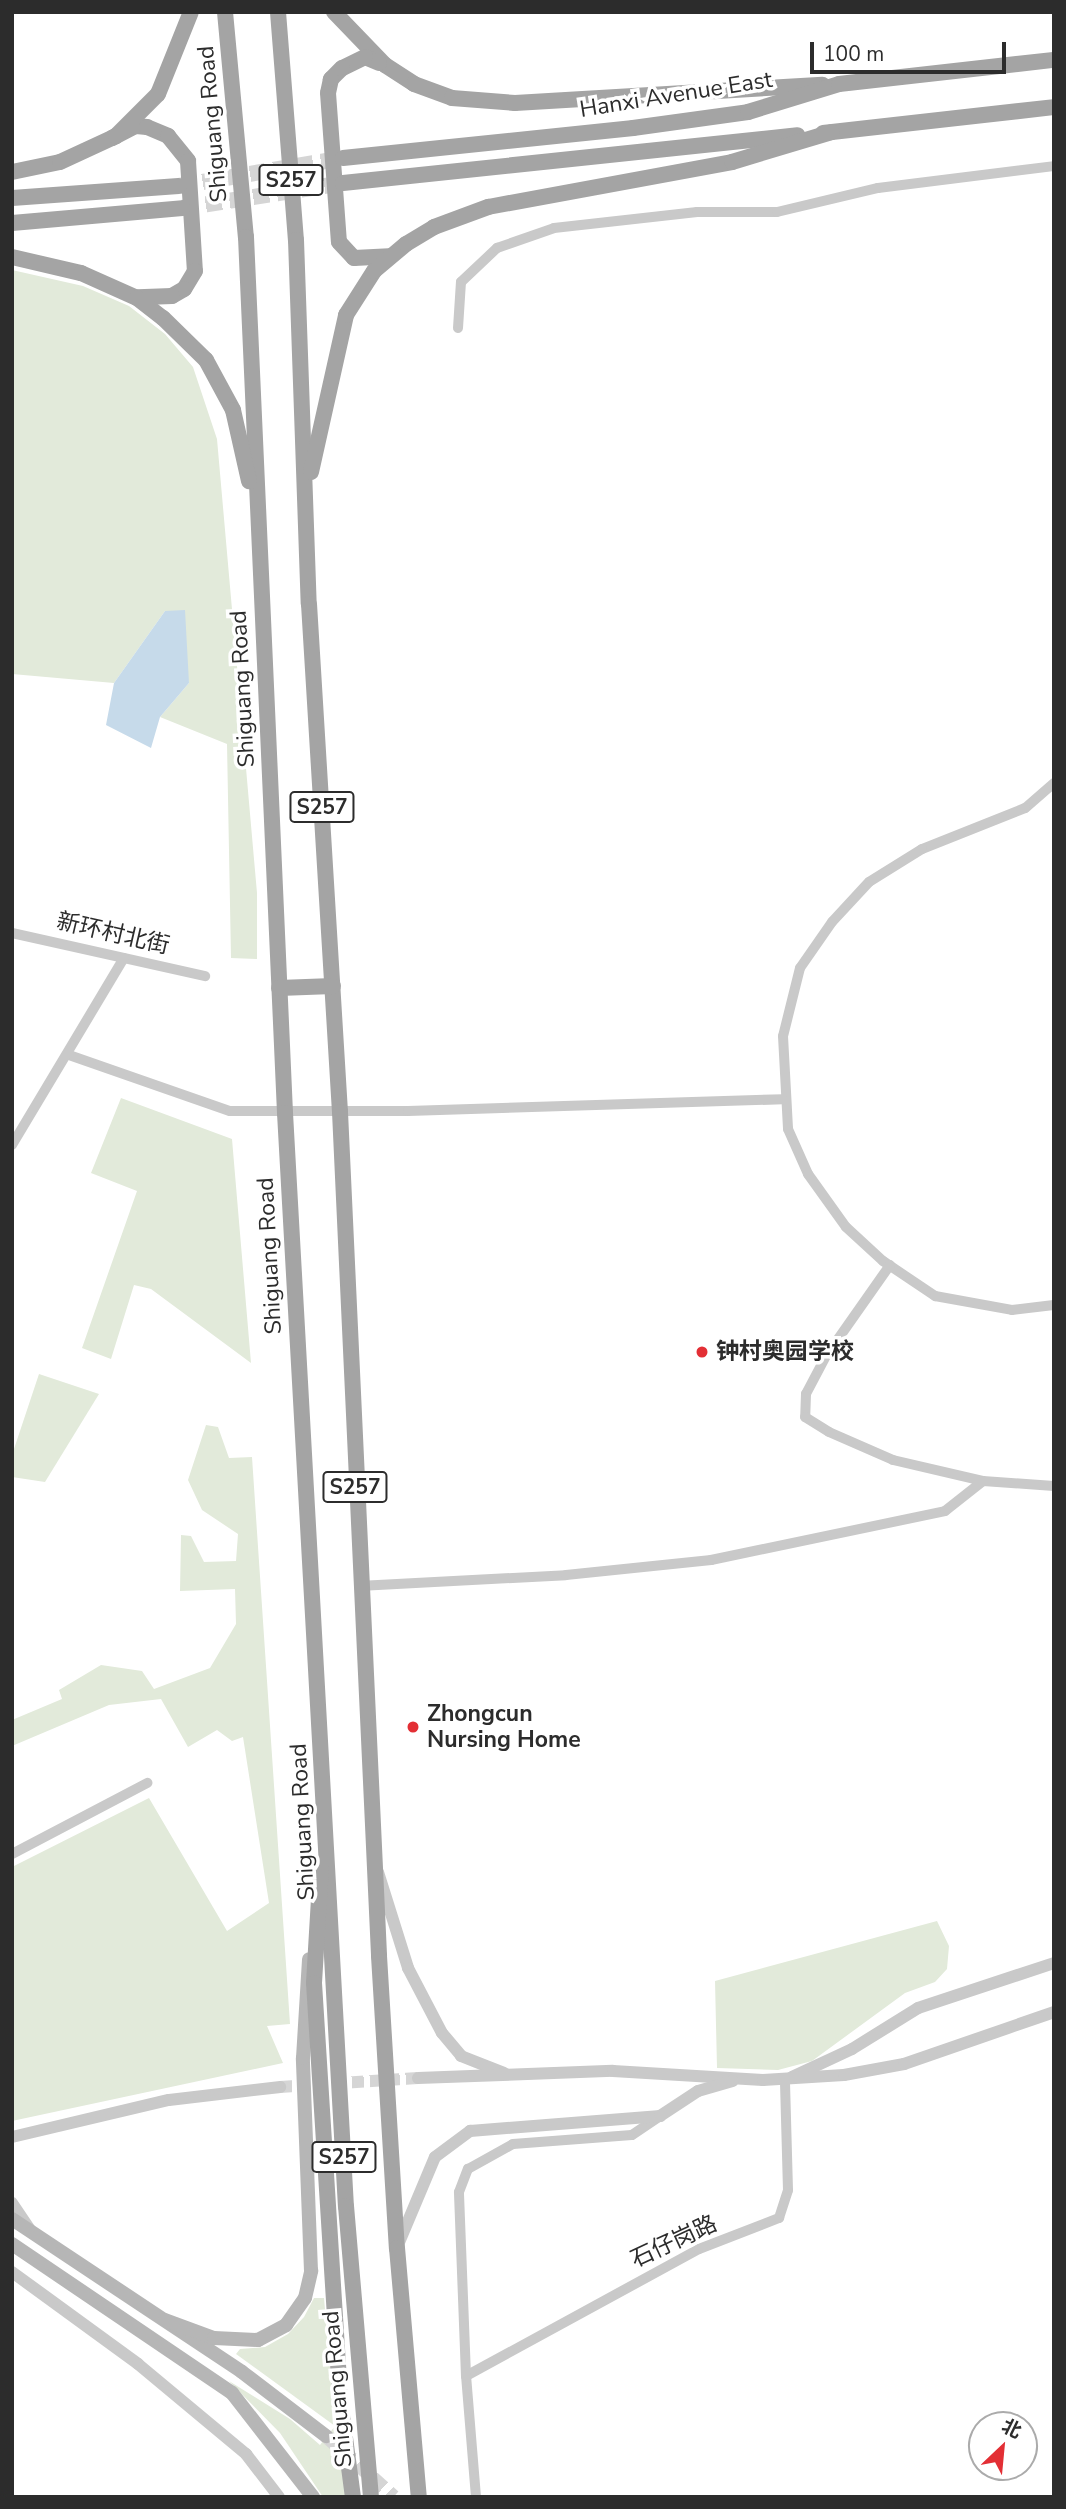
<!DOCTYPE html>
<html>
<head>
<meta charset="utf-8">
<style>
	body { margin:0 }
	#map { position:relative; width:1066px; height:2509px; overflow:hidden; background:#fff; font-family:"Nunito Sans","Noto Sans SC",sans-serif }
	div>[style] { position:absolute }
	.green>* { inset:0; background:#e2eada }
	.water>* { inset:0; background:#c6daea }
	.tertiary-tunnel>* { height:12px; margin-top:-6px; transform-origin:0; background:repeating-linear-gradient(90deg,#d5d5d5 0 12px,transparent 0 18px) }
	.secondary-tunnel>* { height:14px; margin-top:-7px; transform-origin:0; background:repeating-linear-gradient(90deg,#d5d5d5 0 14px,transparent 0 21px) }
	.primary-tunnel>* { height:16px; margin-top:-8px; transform-origin:0; background:repeating-linear-gradient(90deg,#d5d5d5 0 16px,transparent 0 24px) }
	.minor>* { height:10px; margin:-5px; padding:0 5px; transform-origin:5px; border-radius:5px; background:#c9c9c9 }
	.tertiary>* { height:12px; margin:-6px; padding:0 6px; transform-origin:6px; border-radius:6px; background:#c9c9c9 }
	.secondary>* { height:14px; margin:-7px; padding:0 7px; transform-origin:7px; border-radius:7px; background:#b6b6b6 }
	.primary>* { height:16px; margin:-8px; padding:0 8px; transform-origin:8px; border-radius:8px; background:#a4a4a4 }
	.dots>* { width:19px; height:19px; translate:-50% -50%; box-sizing:border-box; border:4px solid #fff; border-radius:50% }
	span { translate:-50% -50%; white-space:nowrap; text-align:center; line-height:1.15; -webkit-text-stroke:7px #fff; paint-order:stroke }
	.shield-label span { padding:2px 5px; background:#fff; border:2px solid; border-radius:5px; -webkit-text-stroke-width:0 }
	.shield-label { font-size:21px; color:#2c2c2c; font-weight:700 }
	.street-label { font-size:23px; color:#2c2c2c }
	.poi-label { font-size:23px; color:#2c2c2c; font-weight:700 }
	.left { translate:0 -50%; text-align:left }
	.frame { position:absolute; inset:0; border:14px solid #2c2c2c; pointer-events:none }
	.north { position:absolute; left:968px; top:2411px; width:70px; height:70px; box-sizing:border-box; background:#fff; border:2px solid #ababab; border-radius:50%; rotate:26deg; font-size:19px; font-weight:700; line-height:28px; text-align:center; color:#2c2c2c }
	.north::after { content:''; display:block; margin:auto; width:24px; height:32px; background:#e32f35; clip-path:polygon(50% 0,100% 100%,50% 72%,0 100%) }
	.scale { position:absolute; left:810px; top:42px; width:196px; height:32px; box-sizing:border-box; border:4px solid #2c2c2c; border-top:0; padding-left:9px; font-size:21px; line-height:24px; white-space:nowrap; color:#2c2c2c; -webkit-text-stroke:5px #fff; paint-order:stroke }
</style>
</head>
<body>
<div id="map">
	<div class="green">
		<div style="clip-path:polygon(12px 270px,83px 286px,129px 306px,165px 334px,193px 367px,217px 439px,257px 893px,257px 959px,231px 958px,227px 744px,160px 717px,189px 683px,165px 611px,114px 683px,12px 674px)"></div>
		<div style="clip-path:polygon(121px 1098px,232px 1139px,251px 1363px,151px 1289px,134px 1285px,111px 1359px,82px 1348px,137px 1191px,91px 1173px)"></div>
		<div style="clip-path:polygon(39px 1374px,99px 1394px,45px 1482px,12px 1477px,12px 1455px)"></div>
		<div style="clip-path:polygon(206px 1425px,218px 1427px,229px 1458px,252px 1457px,290px 2024px,267px 2026px,283px 2063px,12px 2121px,12px 1867px,149px 1798px,227px 1931px,269px 1903px,243px 1737px,232px 1741px,217px 1730px,188px 1747px,161px 1699px,109px 1705px,12px 1746px,12px 1720px,62px 1699px,59px 1690px,101px 1665px,142px 1671px,154px 1689px,210px 1668px,236px 1624px,235px 1589px,180px 1591px,181px 1535px,191px 1536px,204px 1562px,236px 1561px,238px 1534px,202px 1510px,188px 1480px)"></div>
		<div style="clip-path:polygon(937px 1921px,949px 1946px,947px 1969px,935px 1982px,905px 1993px,812px 2061px,778px 2070px,717px 2068px,715px 1981px)"></div>
		<div style="clip-path:polygon(314px 2298px,324px 2298px,335px 2426px,347px 2497px,323px 2497px,280px 2433px,229px 2381px,290px 2419px,320px 2445px,335px 2426px,236px 2354px,240px 2349px,265px 2347px,288px 2334px,304px 2317px)"></div>
	</div>
	<div class="water">
		<div style="clip-path:polygon(185px 610px,189px 683px,160px 717px,151px 748px,106px 725px,114px 683px,165px 611px)"></div>
	</div>
	<div class="tertiary-tunnel">
		<div style="left:280px;top:2087px;width:138px;rotate:-3.7deg"></div>
	</div>
	<div class="secondary-tunnel">
		<div style="left:326px;top:2436px;width:91px;rotate:41.9deg"></div>
	</div>
	<div class="primary-tunnel">
		<div style="left:179px;top:186px;width:166px;rotate:-9.7deg"></div>
		<div style="left:182px;top:208px;width:163px;rotate:-8.8deg"></div>
	</div>
	<div class="minor">
		<div style="left:458px;top:328px;width:46px;rotate:-86.3deg"></div>
		<div style="left:461px;top:282px;width:50px;rotate:-43.4deg"></div>
		<div style="left:497px;top:248px;width:60px;rotate:-19.3deg"></div>
		<div style="left:554px;top:228px;width:144px;rotate:-6.4deg"></div>
		<div style="left:697px;top:212px;width:80px"></div>
		<div style="left:777px;top:212px;width:104px;rotate:-13.4deg"></div>
		<div style="left:878px;top:188px;width:177px;rotate:-7.1deg"></div>
		<div style="left:1054px;top:783px;width:38px;rotate:139deg"></div>
		<div style="left:1025px;top:808px;width:111px;rotate:158.3deg"></div>
		<div style="left:922px;top:849px;width:62px;rotate:148.1deg"></div>
		<div style="left:869px;top:882px;width:54px;rotate:132.8deg"></div>
		<div style="left:832px;top:922px;width:56px;rotate:124.8deg"></div>
		<div style="left:800px;top:968px;width:70px;rotate:104deg"></div>
		<div style="left:783px;top:1036px;width:93px;rotate:86.9deg"></div>
		<div style="left:788px;top:1129px;width:49px;rotate:66deg"></div>
		<div style="left:808px;top:1174px;width:65px;rotate:54.4deg"></div>
		<div style="left:846px;top:1227px;width:50px;rotate:42.6deg"></div>
		<div style="left:883px;top:1261px;width:63px;rotate:33.9deg"></div>
		<div style="left:935px;top:1296px;width:78px;rotate:10.3deg"></div>
		<div style="left:1012px;top:1310px;width:42px;rotate:-6.8deg"></div>
		<div style="left:12px;top:933px;width:198px;rotate:12.6deg"></div>
		<div style="left:69px;top:1055px;width:170px;rotate:19.2deg"></div>
		<div style="left:230px;top:1111px;width:178px"></div>
		<div style="left:408px;top:1111px;width:375px;rotate:-1.8deg"></div>
		<div style="left:12px;top:1145px;width:218px;rotate:-59.1deg"></div>
		<div style="left:890px;top:1265px;width:111px;rotate:125.1deg"></div>
		<div style="left:826px;top:1356px;width:43px;rotate:117.8deg"></div>
		<div style="left:806px;top:1394px;width:23px;rotate:92deg"></div>
		<div style="left:805px;top:1417px;width:28px;rotate:32deg"></div>
		<div style="left:829px;top:1432px;width:70px;rotate:23.6deg"></div>
		<div style="left:893px;top:1460px;width:92px;rotate:13.1deg"></div>
		<div style="left:983px;top:1481px;width:71px;rotate:4deg"></div>
		<div style="left:359px;top:1586px;width:207px;rotate:-3deg"></div>
		<div style="left:566px;top:1575px;width:146px;rotate:-5.9deg"></div>
		<div style="left:711px;top:1560px;width:239px;rotate:-11.8deg"></div>
		<div style="left:945px;top:1511px;width:48px;rotate:-38.3deg"></div>
		<div style="left:12px;top:1854px;width:153px;rotate:-27.7deg"></div>
		<div style="left:466px;top:2376px;width:265px;rotate:-28.6deg"></div>
		<div style="left:699px;top:2249px;width:86px;rotate:-21.2deg"></div>
		<div style="left:779px;top:2218px;width:29px;rotate:-72deg"></div>
		<div style="left:788px;top:2190px;width:110px;rotate:-91.6deg"></div>
		<div style="left:476px;top:2497px;width:121px;rotate:-94.7deg"></div>
		<div style="left:466px;top:2376px;width:184px;rotate:-92.2deg"></div>
		<div style="left:459px;top:2192px;width:25px;rotate:-69deg"></div>
		<div style="left:468px;top:2169px;width:51px;rotate:-29.1deg"></div>
		<div style="left:513px;top:2144px;width:119px;rotate:-4.3deg"></div>
		<div style="left:632px;top:2135px;width:34px;rotate:-34deg"></div>
	</div>
	<div class="tertiary">
		<div style="left:378px;top:1872px;width:101px;rotate:72.6deg"></div>
		<div style="left:408px;top:1968px;width:73px;rotate:62.4deg"></div>
		<div style="left:442px;top:2033px;width:30px;rotate:50deg"></div>
		<div style="left:461px;top:2056px;width:46px;rotate:21.6deg"></div>
		<div style="left:792px;top:2077px;width:66px;rotate:-25deg"></div>
		<div style="left:852px;top:2049px;width:78px;rotate:-31.8deg"></div>
		<div style="left:918px;top:2008px;width:143px;rotate:-18.3deg"></div>
		<div style="left:418px;top:2078px;width:195px;rotate:-2.1deg"></div>
		<div style="left:613px;top:2071px;width:150px;rotate:3.4deg"></div>
		<div style="left:763px;top:2080px;width:81px;rotate:-3.5deg"></div>
		<div style="left:844px;top:2075px;width:61px;rotate:-10.4deg"></div>
		<div style="left:904px;top:2064px;width:159px;rotate:-19.1deg"></div>
		<div style="left:12px;top:2137px;width:161px;rotate:-13.3deg"></div>
		<div style="left:169px;top:2100px;width:112px;rotate:-6.7deg"></div>
		<div style="left:12px;top:2203px;width:32px;rotate:56deg"></div>
		<div style="left:398px;top:2245px;width:95px;rotate:-67.2deg"></div>
		<div style="left:435px;top:2157px;width:44px;rotate:-36.6deg"></div>
		<div style="left:470px;top:2131px;width:191px;rotate:-4.5deg"></div>
		<div style="left:660px;top:2116px;width:45px;rotate:-33.3deg"></div>
		<div style="left:698px;top:2091px;width:36px;rotate:-16deg"></div>
		<div style="left:12px;top:2272px;width:156px;rotate:36.1deg"></div>
		<div style="left:138px;top:2364px;width:141px;rotate:39.8deg"></div>
		<div style="left:246px;top:2454px;width:54px;rotate:52.5deg"></div>
	</div>
	<div class="secondary">
		<div style="left:12px;top:2219px;width:276px;rotate:33.6deg"></div>
		<div style="left:242px;top:2372px;width:106px;rotate:37.3deg"></div>
		<div style="left:12px;top:2244px;width:266px;rotate:34.1deg"></div>
		<div style="left:232px;top:2393px;width:132px;rotate:52.1deg"></div>
		<div style="left:165px;top:2320px;width:52px;rotate:20.2deg"></div>
		<div style="left:214px;top:2338px;width:44px;rotate:2.6deg"></div>
		<div style="left:258px;top:2340px;width:32px;rotate:-28deg"></div>
		<div style="left:286px;top:2325px;width:33px;rotate:-55deg"></div>
		<div style="left:305px;top:2298px;width:28px;rotate:-77deg"></div>
		<div style="left:311px;top:2271px;width:213px;rotate:-92.2deg"></div>
		<div style="left:303px;top:2058px;width:99px;rotate:-86.5deg"></div>
	</div>
	<div class="primary">
		<div style="left:225px;top:12px;width:226px;rotate:84.7deg"></div>
		<div style="left:246px;top:237px;width:877px;rotate:87.45deg"></div>
		<div style="left:285px;top:1113px;width:1095px;rotate:86.81deg"></div>
		<div style="left:346px;top:2206px;width:292px;rotate:85.1deg"></div>
		<div style="left:278px;top:12px;width:229px;rotate:85.5deg"></div>
		<div style="left:296px;top:240px;width:364px;rotate:88deg"></div>
		<div style="left:309px;top:604px;width:509px;rotate:86.51deg"></div>
		<div style="left:340px;top:1112px;width:845px;rotate:87.35deg"></div>
		<div style="left:379px;top:1956px;width:293px;rotate:86.5deg"></div>
		<div style="left:397px;top:2248px;width:250px;rotate:85deg"></div>
		<div style="left:334px;top:12px;width:74px;rotate:46.1deg"></div>
		<div style="left:385px;top:65px;width:35px;rotate:33deg"></div>
		<div style="left:414px;top:84px;width:40px;rotate:20.2deg"></div>
		<div style="left:452px;top:98px;width:63px;rotate:4.5deg"></div>
		<div style="left:515px;top:103px;width:308px;rotate:-3.4deg"></div>
		<div style="left:379px;top:63px;width:15px;rotate:-157deg"></div>
		<div style="left:365px;top:57px;width:25px;rotate:154deg"></div>
		<div style="left:342px;top:68px;width:16px;rotate:135deg"></div>
		<div style="left:331px;top:79px;width:14px;rotate:102deg"></div>
		<div style="left:328px;top:93px;width:149px;rotate:85.8deg"></div>
		<div style="left:339px;top:242px;width:22px;rotate:47deg"></div>
		<div style="left:354px;top:258px;width:35px;rotate:-3deg"></div>
		<div style="left:823px;top:133px;width:232px;rotate:-6.4deg"></div>
		<div style="left:112px;top:138px;width:27px;rotate:-27deg"></div>
		<div style="left:136px;top:126px;width:11px;rotate:5deg"></div>
		<div style="left:147px;top:127px;width:23px;rotate:23deg"></div>
		<div style="left:168px;top:136px;width:32px;rotate:51deg"></div>
		<div style="left:188px;top:161px;width:110px;rotate:86.4deg"></div>
		<div style="left:195px;top:271px;width:21px;rotate:121deg"></div>
		<div style="left:184px;top:289px;width:14px;rotate:150deg"></div>
		<div style="left:172px;top:296px;width:34px;rotate:178deg"></div>
		<div style="left:343px;top:158px;width:292px;rotate:-5.9deg"></div>
		<div style="left:633px;top:128px;width:116px;rotate:-7.9deg"></div>
		<div style="left:748px;top:112px;width:95px;rotate:-17.1deg"></div>
		<div style="left:839px;top:84px;width:216px;rotate:-6.4deg"></div>
		<div style="left:12px;top:172px;width:49px;rotate:-11.8deg"></div>
		<div style="left:60px;top:162px;width:62px;rotate:-24.9deg"></div>
		<div style="left:116px;top:136px;width:59px;rotate:-45deg"></div>
		<div style="left:158px;top:94px;width:88px;rotate:-68.1deg"></div>
		<div style="left:343px;top:183px;width:457px;rotate:-6deg"></div>
		<div style="left:12px;top:198px;width:167px;rotate:-4.1deg"></div>
		<div style="left:12px;top:223px;width:171px;rotate:-5deg"></div>
		<div style="left:12px;top:257px;width:71px;rotate:13.1deg"></div>
		<div style="left:81px;top:273px;width:61px;rotate:24.1deg"></div>
		<div style="left:137px;top:298px;width:33px;rotate:38deg"></div>
		<div style="left:163px;top:318px;width:60px;rotate:44.3deg"></div>
		<div style="left:206px;top:360px;width:57px;rotate:61.6deg"></div>
		<div style="left:233px;top:410px;width:73px;rotate:77.3deg"></div>
		<div style="left:311px;top:472px;width:161px;rotate:-77.4deg"></div>
		<div style="left:346px;top:315px;width:52px;rotate:-57.5deg"></div>
		<div style="left:374px;top:271px;width:42px;rotate:-40.2deg"></div>
		<div style="left:406px;top:244px;width:33px;rotate:-31deg"></div>
		<div style="left:434px;top:227px;width:58px;rotate:-20.3deg"></div>
		<div style="left:488px;top:207px;width:248px;rotate:-10.4deg"></div>
		<div style="left:732px;top:162px;width:104px;rotate:-16.7deg"></div>
		<div style="left:279px;top:988px;width:54px;rotate:-2.1deg"></div>
		<div style="left:321px;top:1865px;width:118px;rotate:93.4deg"></div>
		<div style="left:314px;top:1983px;width:418px;rotate:86.4deg"></div>
		<div style="left:340px;top:2400px;width:98px;rotate:82.4deg"></div>
	</div>
	<div class="dots">
		<div style="left:702px;top:1352px;background:#e32f35"></div>
		<div style="left:413px;top:1727px;background:#e32f35"></div>
	</div>
	<div class="shield-label">
		<span style="left:291px;top:180px">S257</span>
		<span style="left:322px;top:807px">S257</span>
		<span style="left:355px;top:1487px">S257</span>
		<span style="left:344px;top:2157px">S257</span>
	</div>
	<div class="street-label">
		<span style="left:676px;top:95px;rotate:-9deg">Hanxi Avenue East</span>
		<span style="left:213px;top:124px;rotate:-95deg">Shiguang Road</span>
		<span style="left:243px;top:689px;rotate:-93deg">Shiguang Road</span>
		<span style="left:113px;top:934px;rotate:13deg">新环村北街</span>
		<span style="left:270px;top:1256px;rotate:-93deg">Shiguang Road</span>
		<span style="left:303px;top:1822px;rotate:-93deg">Shiguang Road</span>
		<span style="left:674px;top:2242px;rotate:-25deg">石仔岗路</span>
		<span style="left:338px;top:2389px;rotate:-95deg">Shiguang Road</span>
	</div>
	<div class="poi-label">
		<span class="left" style="left:716px;top:1352px">钟村奥园学校</span>
		<span class="left" style="left:427px;top:1727px">Zhongcun<br>Nursing Home</span>
	</div>
	<div class="frame"></div>
	<div class="north">北</div>
	<div class="scale">100 m</div>
</div>
</body>
</html>
